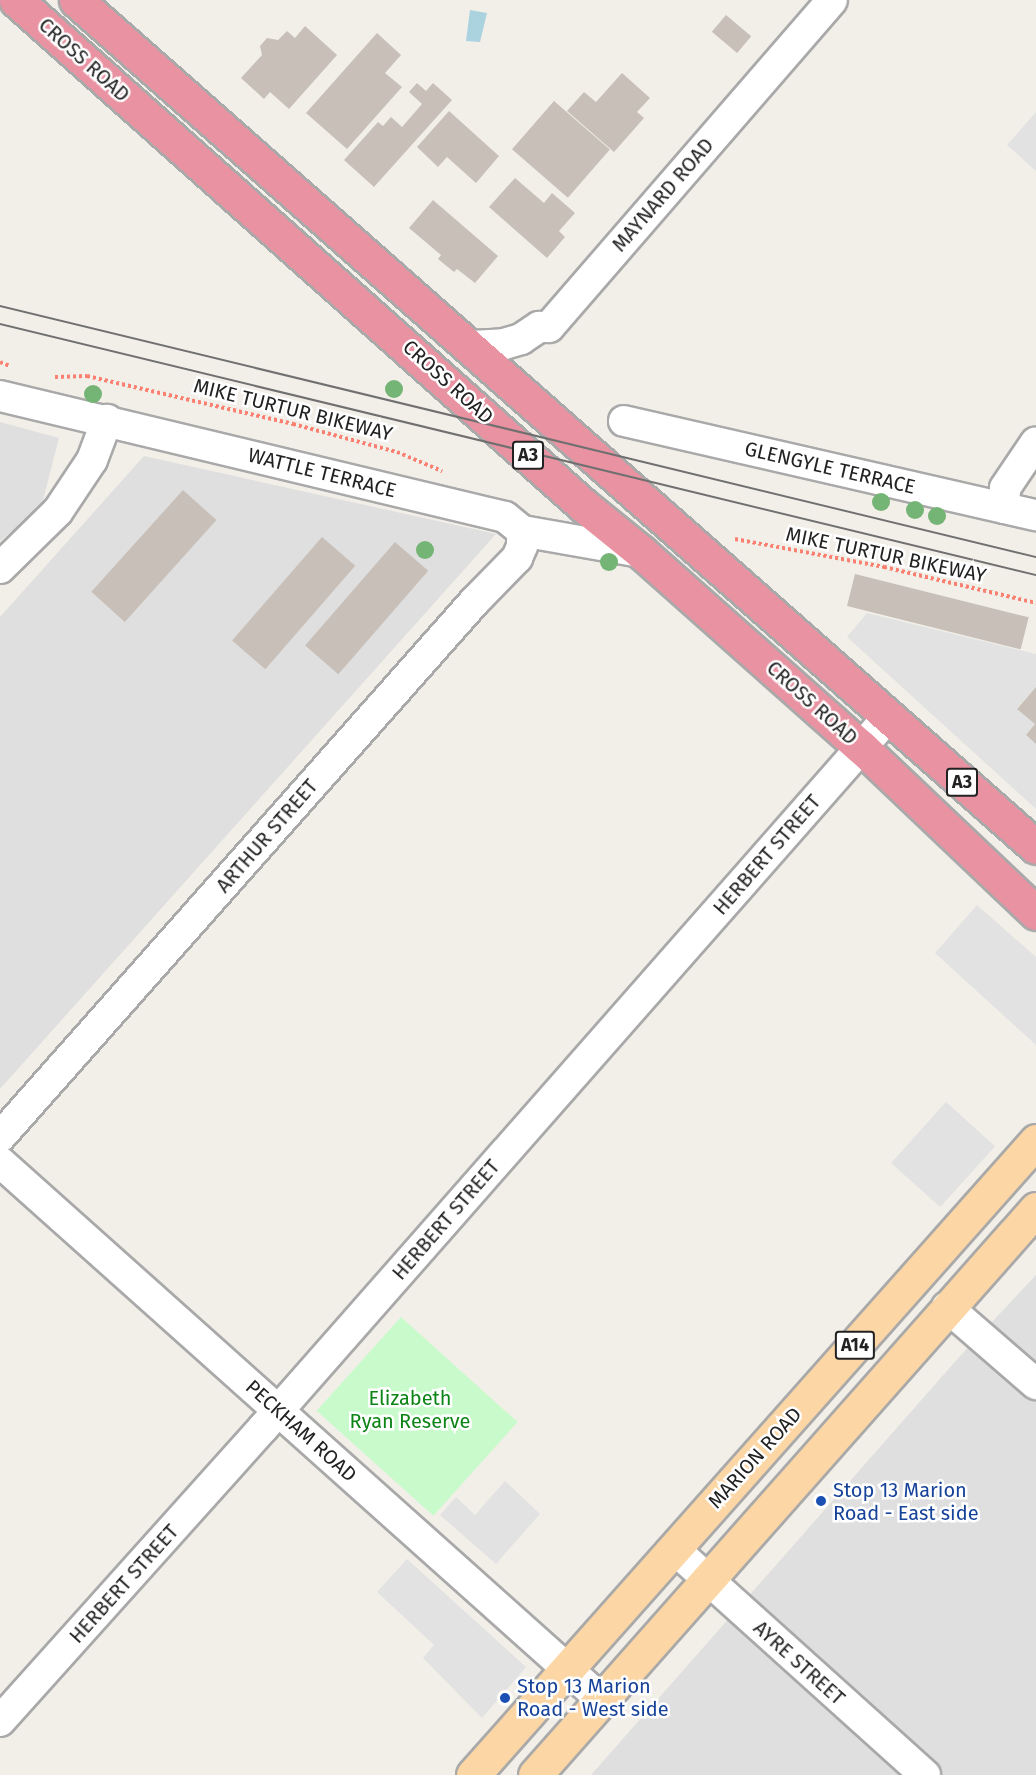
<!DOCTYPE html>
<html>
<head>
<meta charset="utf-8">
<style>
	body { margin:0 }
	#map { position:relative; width:1036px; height:1775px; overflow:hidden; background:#f2efe9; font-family:"Fira Sans",sans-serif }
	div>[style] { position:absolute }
	.residential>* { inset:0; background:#e0dfdf }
	.park>* { inset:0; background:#c8facc; transform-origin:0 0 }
	.parking>* { inset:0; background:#e2e2e2; transform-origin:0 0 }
	.water>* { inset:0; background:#aad3df }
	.building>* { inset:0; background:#c7bfb8; transform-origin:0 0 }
	.path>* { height:4px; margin-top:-2px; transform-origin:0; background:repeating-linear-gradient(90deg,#fa8072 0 3px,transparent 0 6px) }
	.roads { filter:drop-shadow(2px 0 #a9a9a9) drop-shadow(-2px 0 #a9a9a9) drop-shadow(0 2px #a9a9a9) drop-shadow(0 -2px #a9a9a9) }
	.minor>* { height:30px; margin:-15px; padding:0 15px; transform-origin:15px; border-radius:15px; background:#fff }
	.major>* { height:33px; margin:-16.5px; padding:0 16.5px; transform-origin:16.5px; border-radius:16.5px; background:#fcd6a4 }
	.highway>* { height:33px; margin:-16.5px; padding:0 16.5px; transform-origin:16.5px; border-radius:16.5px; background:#e892a2 }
	.tram>* { height:1.5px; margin:-0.75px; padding:0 0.75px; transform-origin:0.75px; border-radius:0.75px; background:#707070 }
	.trees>* { width:18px; height:18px; margin:-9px; border-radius:50%; background:#74b475 }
	.dots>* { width:16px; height:16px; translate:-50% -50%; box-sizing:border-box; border:3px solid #fff; border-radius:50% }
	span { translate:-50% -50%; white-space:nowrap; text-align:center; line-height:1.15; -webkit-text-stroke:5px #fff; paint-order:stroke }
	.shield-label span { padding:2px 4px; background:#fff; border:2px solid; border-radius:4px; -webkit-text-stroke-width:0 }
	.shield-label { font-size:18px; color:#222; font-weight:700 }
	.street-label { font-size:20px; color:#222 }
	.park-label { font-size:20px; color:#0c8416 }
	.transit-label { font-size:20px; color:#164399 }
	.left { translate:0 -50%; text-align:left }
</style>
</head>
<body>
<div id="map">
	<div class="residential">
		<div style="clip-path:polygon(0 422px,59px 438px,41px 508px,0 541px)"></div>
		<div style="clip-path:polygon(144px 456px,496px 534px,0 1089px,0 617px)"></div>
		<div style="clip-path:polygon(1036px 1275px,1036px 1775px,591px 1775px,961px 1355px)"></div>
	</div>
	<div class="park">
		<div style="left:401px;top:1317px;width:157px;height:126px;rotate:42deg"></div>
	</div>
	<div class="parking">
		<div style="clip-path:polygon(1036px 112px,1036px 171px,1007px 145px)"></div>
		<div style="clip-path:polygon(867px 613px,1036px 654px,1036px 687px,1017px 708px,1035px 724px,1026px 735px,1036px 744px,1036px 809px,847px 637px)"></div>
		<div style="clip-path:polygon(977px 905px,1036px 957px,1036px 1045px,935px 953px)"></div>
		<div style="left:946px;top:1102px;width:66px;height:82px;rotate:42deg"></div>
		<div style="clip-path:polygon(505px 1481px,540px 1514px,496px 1564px,440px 1515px,456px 1497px,475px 1515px)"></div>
		<div style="clip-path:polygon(407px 1559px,526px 1667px,482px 1718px,423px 1658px,434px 1645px,377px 1592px)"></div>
	</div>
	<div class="water">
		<div style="clip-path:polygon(470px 10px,487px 13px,480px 42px,466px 41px)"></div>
	</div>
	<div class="building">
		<div style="left:726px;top:15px;width:33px;height:22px;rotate:40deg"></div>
		<div style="clip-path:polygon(305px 26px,337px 55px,289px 109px,270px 92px,264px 99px,241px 78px,262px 55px,260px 46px,267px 38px,278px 40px,287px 31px,295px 38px)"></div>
		<div style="clip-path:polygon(377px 33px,401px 55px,385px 73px,402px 87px,347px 149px,306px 113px)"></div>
		<div style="clip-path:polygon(622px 73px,650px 98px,637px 112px,644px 118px,614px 152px,567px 111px,584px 92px,596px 102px)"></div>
		<div style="clip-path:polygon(417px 83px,426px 91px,433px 83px,452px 100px,374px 187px,344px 160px,378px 122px,383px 126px,391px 117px,402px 127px,422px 104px,409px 92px)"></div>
		<div style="left:554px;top:101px;width:74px;height:64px;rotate:41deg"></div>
		<div style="clip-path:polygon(449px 111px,499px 156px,476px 183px,447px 157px,438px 167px,417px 147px)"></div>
		<div style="clip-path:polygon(515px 178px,544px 203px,552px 193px,575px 213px,559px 231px,565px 237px,547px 258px,489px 207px)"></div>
		<div style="clip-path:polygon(433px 200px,498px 256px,475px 283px,457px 269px,454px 272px,438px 259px,441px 255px,409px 228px)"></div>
		<div style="left:183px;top:490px;width:45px;height:137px;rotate:42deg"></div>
		<div style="left:322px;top:537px;width:44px;height:137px;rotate:41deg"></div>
		<div style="left:395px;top:542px;width:44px;height:137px;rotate:41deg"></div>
		<div style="left:855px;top:574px;width:179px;height:33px;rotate:14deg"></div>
		<div style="clip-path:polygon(1036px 687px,1036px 744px,1026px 735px,1035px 724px,1017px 709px)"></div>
	</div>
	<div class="path">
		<div style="left:0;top:362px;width:11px;rotate:22deg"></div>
		<div style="left:55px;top:377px;width:32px;rotate:-2deg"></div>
		<div style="left:87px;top:376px;width:212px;rotate:13.1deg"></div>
		<div style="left:293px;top:424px;width:108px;rotate:15.1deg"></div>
		<div style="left:397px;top:452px;width:49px;rotate:22.9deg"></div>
		<div style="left:735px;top:539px;width:152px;rotate:10.6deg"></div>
		<div style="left:884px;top:567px;width:156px;rotate:13.3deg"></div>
	</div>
	<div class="roads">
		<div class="minor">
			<div style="left:471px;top:346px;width:33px;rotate:-3deg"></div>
			<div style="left:504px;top:344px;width:18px;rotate:-16deg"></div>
			<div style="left:521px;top:339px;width:22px;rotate:-34deg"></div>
			<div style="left:539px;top:327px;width:10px"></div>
			<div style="left:549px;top:327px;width:432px;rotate:-49.1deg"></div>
			<div style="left:0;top:396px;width:519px;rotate:13.47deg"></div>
			<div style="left:505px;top:517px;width:22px;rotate:39deg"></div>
			<div style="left:522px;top:531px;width:121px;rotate:10deg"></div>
			<div style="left:624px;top:421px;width:423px;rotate:12.9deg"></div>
			<div style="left:1004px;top:508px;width:20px;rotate:-87deg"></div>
			<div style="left:1005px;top:488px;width:55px;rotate:-56deg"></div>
			<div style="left:0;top:568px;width:81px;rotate:-44.5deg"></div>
			<div style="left:58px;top:511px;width:61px;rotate:-56.3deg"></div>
			<div style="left:92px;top:460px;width:43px;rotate:-69.4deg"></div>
			<div style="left:0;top:1137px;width:715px;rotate:-48.46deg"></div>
			<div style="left:474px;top:602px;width:62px;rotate:-45.7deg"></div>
			<div style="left:517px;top:558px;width:13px;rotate:-67deg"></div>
			<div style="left:522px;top:546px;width:15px;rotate:-90deg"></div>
			<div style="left:0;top:1162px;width:807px;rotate:41.79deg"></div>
			<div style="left:947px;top:1307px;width:118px;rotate:40.9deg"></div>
			<div style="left:674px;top:1549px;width:338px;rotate:42deg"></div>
			<div style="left:0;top:1721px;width:394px;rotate:-48.1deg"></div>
			<div style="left:263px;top:1428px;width:948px;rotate:-48.68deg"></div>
		</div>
		<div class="major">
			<div style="left:473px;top:1775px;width:848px;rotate:-48.39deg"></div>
			<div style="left:535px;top:1775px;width:756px;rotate:-48.49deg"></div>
		</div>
		<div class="highway">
			<div style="left:16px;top:0;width:759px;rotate:41.69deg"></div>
			<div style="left:583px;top:505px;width:75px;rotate:39deg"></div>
			<div style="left:641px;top:552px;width:294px;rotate:41.6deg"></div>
			<div style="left:861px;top:747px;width:241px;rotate:43.5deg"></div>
			<div style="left:76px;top:0;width:1280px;rotate:41.42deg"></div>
		</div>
	</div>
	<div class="tram">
		<div style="left:0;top:306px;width:1066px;rotate:13.62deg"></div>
		<div style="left:0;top:324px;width:1066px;rotate:13.62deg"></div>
	</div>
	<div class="trees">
		<div style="left:394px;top:389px"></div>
		<div style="left:93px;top:394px"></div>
		<div style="left:881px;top:502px"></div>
		<div style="left:915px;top:510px"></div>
		<div style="left:937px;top:516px"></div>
		<div style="left:425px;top:550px"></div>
		<div style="left:609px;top:562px"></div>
	</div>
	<div class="dots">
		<div style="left:821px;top:1501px;background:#1a4fb4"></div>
		<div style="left:505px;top:1698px;background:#1a4fb4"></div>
	</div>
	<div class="shield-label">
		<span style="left:528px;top:455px">A3</span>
		<span style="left:962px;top:782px">A3</span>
		<span style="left:855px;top:1345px">A14</span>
	</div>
	<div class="street-label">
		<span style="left:84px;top:60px;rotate:42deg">CROSS ROAD</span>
		<span style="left:663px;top:195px;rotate:-49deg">MAYNARD ROAD</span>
		<span style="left:448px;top:382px;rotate:42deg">CROSS ROAD</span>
		<span style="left:293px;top:410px;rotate:14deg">MIKE TURTUR BIKEWAY</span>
		<span style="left:830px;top:468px;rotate:13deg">GLENGYLE TERRACE</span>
		<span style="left:322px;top:473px;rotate:14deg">WATTLE TERRACE</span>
		<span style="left:886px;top:555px;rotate:12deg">MIKE TURTUR BIKEWAY</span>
		<span style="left:812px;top:703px;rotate:42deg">CROSS ROAD</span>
		<span style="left:267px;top:836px;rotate:-49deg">ARTHUR STREET</span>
		<span style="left:767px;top:855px;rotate:-49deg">HERBERT STREET</span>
		<span style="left:446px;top:1220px;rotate:-49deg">HERBERT STREET</span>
		<span style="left:301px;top:1431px;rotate:42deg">PECKHAM ROAD</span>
		<span style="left:755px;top:1458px;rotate:-48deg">MARION ROAD</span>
		<span style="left:124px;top:1584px;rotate:-48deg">HERBERT STREET</span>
		<span style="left:799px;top:1663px;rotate:42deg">AYRE STREET</span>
	</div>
	<div class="park-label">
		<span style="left:410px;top:1410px">Elizabeth<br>Ryan Reserve</span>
	</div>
	<div class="transit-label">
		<span class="left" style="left:833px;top:1502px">Stop 13 Marion<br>Road - East side</span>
		<span class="left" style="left:517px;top:1698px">Stop 13 Marion<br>Road - West side</span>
	</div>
</div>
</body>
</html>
